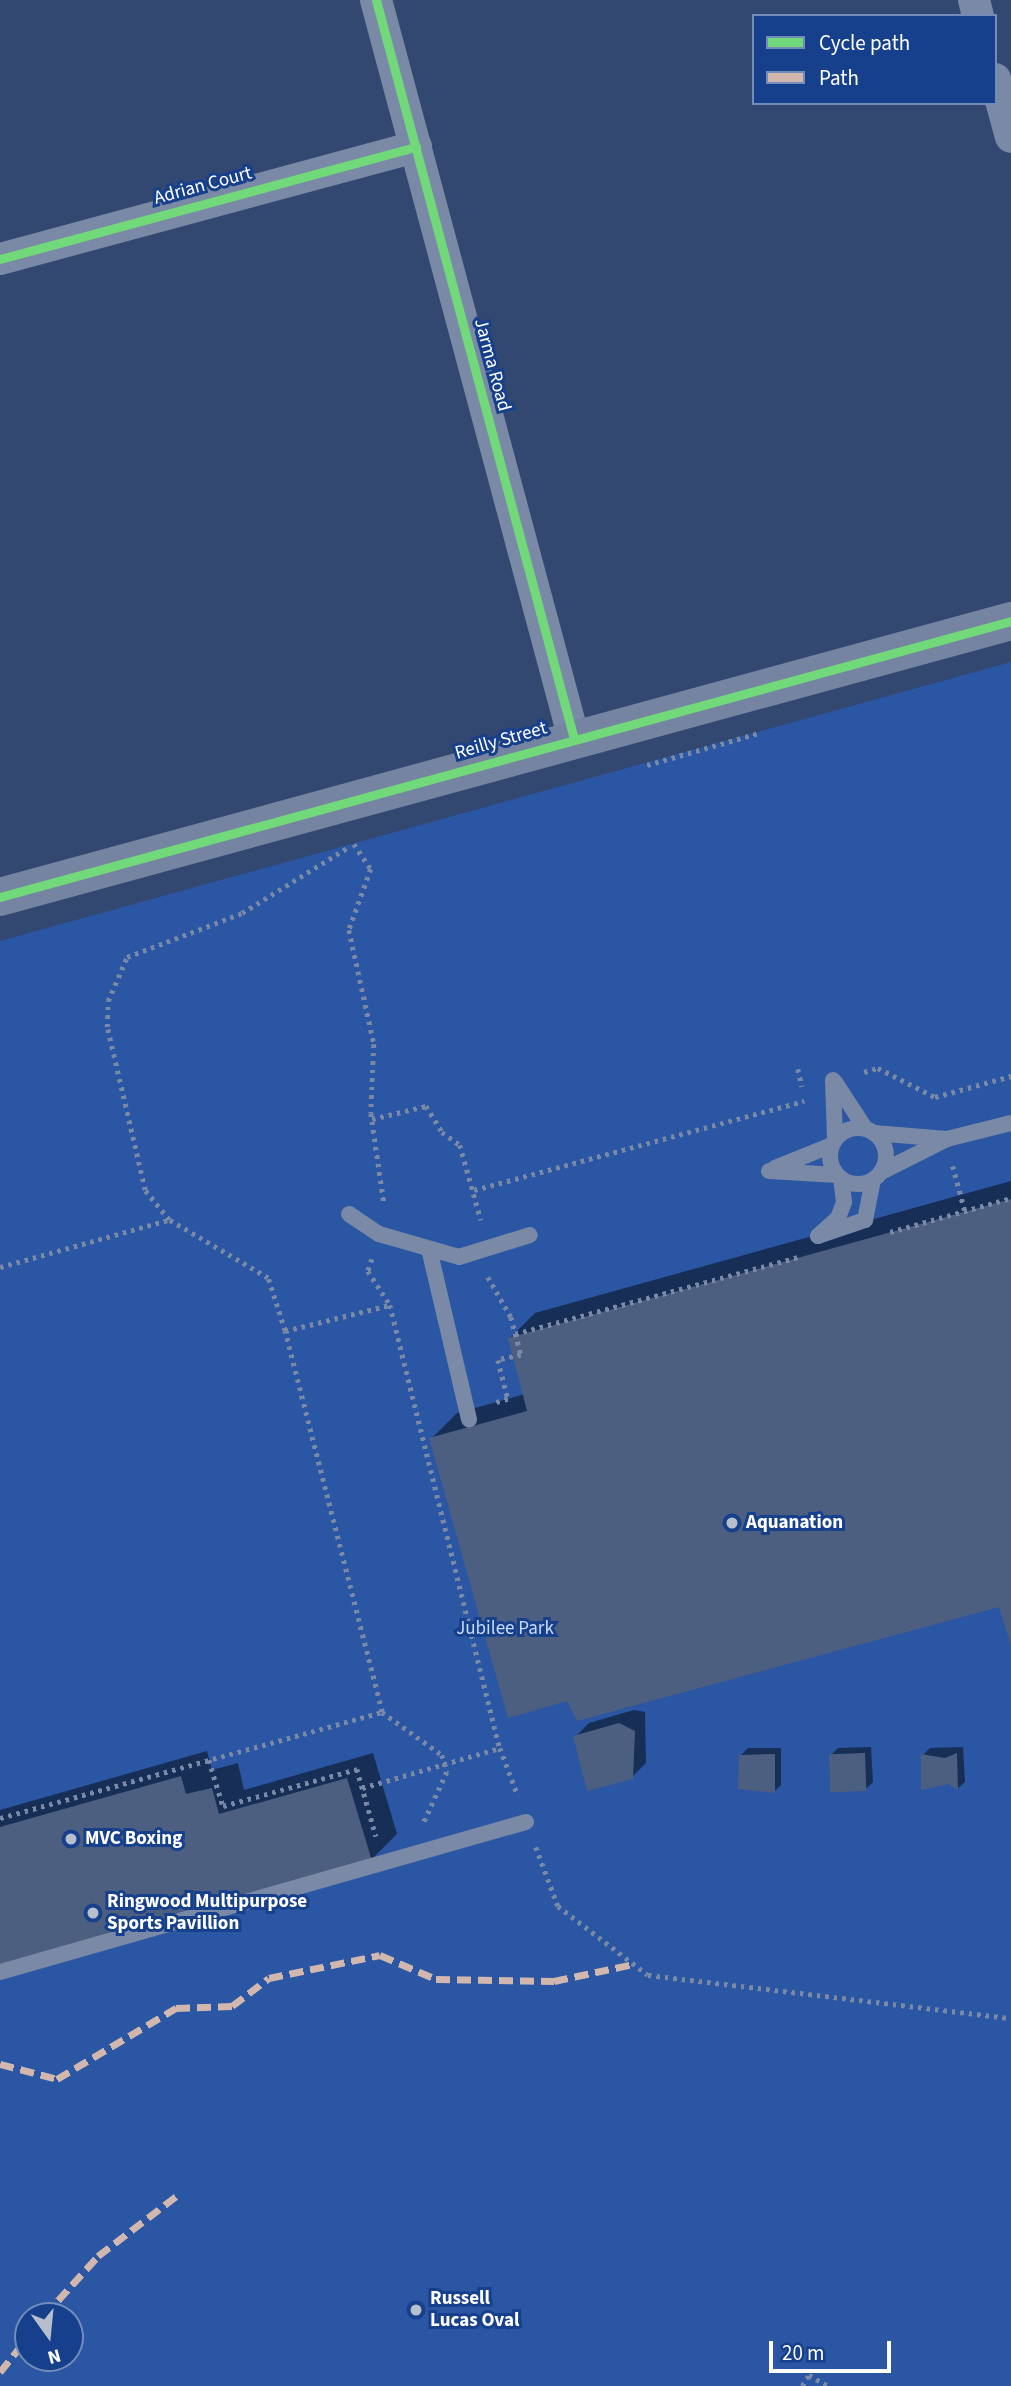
<!DOCTYPE html>
<html>
<head>
<meta charset="utf-8">
<style>
	body { margin:0 }
	#map { position:relative; width:1011px; height:2386px; overflow:hidden; background:#324871; font-family:"Source Sans 3",sans-serif }
	div>[style] { position:absolute }
	.green>* { inset:0; background:#2b56a3 }
	.shadow>* { inset:0; background:#0007 }
	.building>* { inset:0; background:#4d5f80; transform-origin:0 0 }
	.path>* { height:4.5px; margin-top:-2.25px; transform-origin:0; background:repeating-linear-gradient(90deg,#7989a6 0 3.5px,transparent 0 8.5px) }
	.lane>* { height:16px; margin:-8px; padding:0 8px; transform-origin:8px; border-radius:8px; background:#7989a6 }
	.lane>.ring { margin:-8px; padding:0; box-sizing:content-box; background:none; border:16px solid #7989a6; border-radius:50% }
	.street>* { height:32px; margin:-16px; padding:0 16px; transform-origin:16px; border-radius:16px; background:#7989a6 }
	.secondary>* { height:38px; margin:-19px; padding:0 19px; transform-origin:19px; border-radius:19px; background:#7584a1 }
	.quiet>* { height:7px; margin-top:-3.5px; transform-origin:0; background:repeating-linear-gradient(90deg,#d1b7ad 0 14px,transparent 0 21px) }
	.cycleway>* { height:9px; margin:-4.5px; padding:0 4.5px; transform-origin:4.5px; border-radius:4.5px; background:#71d979 }
	.dots>* { width:19px; height:19px; translate:-50% -50%; box-sizing:border-box; border:4px solid #17408c; border-radius:50% }
	span { translate:-50% -50%; white-space:nowrap; text-align:center; line-height:1.15; -webkit-text-stroke:6px #17408c; paint-order:stroke }
	.street-label { font-size:19px; color:#fff }
	.poi-label { font-size:19px; color:#fff; font-weight:700 }
	.left { translate:0 -50%; text-align:left }
	.park-label { font-size:19px; color:#c8dafb }
	.legend { position:absolute; left:752px; top:14px; width:245px; height:91px; box-sizing:border-box; background:#17408c; border:2px solid #748cba; margin:0; padding:9px 12px; list-style:none; font-size:21px; color:#fff }
	.legend li { display:flex; align-items:center; gap:14px; height:35px }
	.legend b { width:35px; border:2px solid #748cba }
	.north { position:absolute; left:14px; top:2302px; width:70px; height:70px; box-sizing:border-box; background:#17408c; border:2px solid #748cba; border-radius:50%; rotate:165deg; font-size:19px; font-weight:700; line-height:28px; text-align:center; color:#fff }
	.north::after { content:''; display:block; margin:auto; width:24px; height:32px; background:#b7bfcd; clip-path:polygon(50% 0,100% 100%,50% 72%,0 100%) }
	.scale { position:absolute; left:769px; top:2341px; width:122px; height:32px; box-sizing:border-box; border:4px solid #fff; border-top:0; padding-left:9px; font-size:21px; line-height:24px; white-space:nowrap; color:#fff; -webkit-text-stroke:5px #17408c; paint-order:stroke }
</style>
</head>
<body>
<div id="map">
	<div class="green">
		<div style="clip-path:polygon(evenodd,1011px 662px,1011px 2386px,0 2386px,0 941px,1011px 662px,28px 2316px,70px 2316px,70px 2358px,28px 2358px,28px 2316px)"></div>
	</div>
	<div class="shadow">
		<div style="clip-path:polygon(1011px 1181px,1011px 1641px,1001px 1605px,431px 1439px,457px 1413px,525px 1394px,510px 1338px,535px 1313px)"></div>
		<div style="clip-path:polygon(634px 1710px,645px 1712px,646px 1763px,632px 1777px,575px 1737px,589px 1723px)"></div>
		<div style="clip-path:polygon(871px 1747px,873px 1782px,866px 1789px,831px 1755px,838px 1748px)"></div>
		<div style="clip-path:polygon(963px 1747px,965px 1782px,958px 1788px,923px 1755px,930px 1748px)"></div>
		<div style="clip-path:polygon(748px 1748px,781px 1748px,781px 1785px,774px 1792px,741px 1755px)"></div>
		<div style="clip-path:polygon(207px 1751px,212px 1770px,238px 1763px,244px 1790px,373px 1753px,397px 1834px,371px 1860px,0 1962px,0 1810px)"></div>
	</div>
	<div class="building">
		<div style="clip-path:polygon(1011px 1199px,1011px 1645px,999px 1607px,577px 1721px,567px 1701px,508px 1718px,429px 1438px,527px 1411px,508px 1338px)"></div>
		<div style="clip-path:polygon(619px 1723px,635px 1731px,633px 1779px,587px 1791px,573px 1736px)"></div>
		<div style="left:865px;top:1753px;width:38px;height:36px;rotate:88deg"></div>
		<div style="clip-path:polygon(957px 1753px,958px 1790px,948px 1784px,921px 1790px,921px 1754px,945px 1758px)"></div>
		<div style="clip-path:polygon(775px 1754px,775px 1793px,738px 1789px,739px 1755px)"></div>
		<div style="clip-path:polygon(181px 1776px,186px 1794px,212px 1788px,219px 1814px,347px 1778px,372px 1861px,0 1964px,0 1827px)"></div>
	</div>
	<div class="path">
		<div style="left:647px;top:765px;width:116px;rotate:-15.9deg"></div>
		<div style="left:354px;top:844px;width:30px;rotate:56deg"></div>
		<div style="left:371px;top:869px;width:65px;rotate:109.8deg"></div>
		<div style="left:349px;top:930px;width:117px;rotate:77.6deg"></div>
		<div style="left:374px;top:1044px;width:69px;rotate:92.5deg"></div>
		<div style="left:371px;top:1113px;width:91px;rotate:81.8deg"></div>
		<div style="left:798px;top:1069px;width:18px;rotate:77deg"></div>
		<div style="left:864px;top:1072px;width:15px;rotate:-16deg"></div>
		<div style="left:878px;top:1068px;width:64px;rotate:27deg"></div>
		<div style="left:935px;top:1097px;width:79px;rotate:-15.4deg"></div>
		<div style="left:372px;top:1119px;width:56px;rotate:-13.5deg"></div>
		<div style="left:426px;top:1106px;width:31px;rotate:58deg"></div>
		<div style="left:442px;top:1132px;width:22px;rotate:36deg"></div>
		<div style="left:460px;top:1145px;width:78px;rotate:74.4deg"></div>
		<div style="left:953px;top:1166px;width:47px;rotate:75.1deg"></div>
		<div style="left:474px;top:1190px;width:342px;rotate:-15.1deg"></div>
		<div style="left:890px;top:1232px;width:126px;rotate:-15.7deg"></div>
		<div style="left:372px;top:1259px;width:13px;rotate:108deg"></div>
		<div style="left:368px;top:1271px;width:40px;rotate:57.1deg"></div>
		<div style="left:390px;top:1305px;width:456px;rotate:76.1deg"></div>
		<div style="left:500px;top:1748px;width:51px;rotate:69.4deg"></div>
		<div style="left:0;top:1267px;width:174px;rotate:-15.6deg"></div>
		<div style="left:488px;top:1277px;width:46px;rotate:60.1deg"></div>
		<div style="left:511px;top:1317px;width:39px;rotate:75deg"></div>
		<div style="left:521px;top:1355px;width:24px;rotate:168deg"></div>
		<div style="left:498px;top:1360px;width:40px;rotate:75.6deg"></div>
		<div style="left:508px;top:1399px;width:14px;rotate:163deg"></div>
		<div style="left:285px;top:1331px;width:56px;rotate:-107.8deg"></div>
		<div style="left:268px;top:1278px;width:115px;rotate:-149.6deg"></div>
		<div style="left:169px;top:1220px;width:38px;rotate:-129deg"></div>
		<div style="left:145px;top:1190px;width:167px;rotate:-103.1deg"></div>
		<div style="left:107px;top:1027px;width:26px;rotate:-88deg"></div>
		<div style="left:108px;top:1001px;width:48px;rotate:-66.6deg"></div>
		<div style="left:127px;top:957px;width:123px;rotate:-20.9deg"></div>
		<div style="left:242px;top:913px;width:127px;rotate:-31.8deg"></div>
		<div style="left:515px;top:1334px;width:293px;rotate:-15.2deg"></div>
		<div style="left:382px;top:1712px;width:74px;rotate:35.6deg"></div>
		<div style="left:442px;top:1755px;width:18px;rotate:74deg"></div>
		<div style="left:447px;top:1772px;width:55px;rotate:114.7deg"></div>
		<div style="left:209px;top:1760px;width:48px;rotate:73.1deg"></div>
		<div style="left:223px;top:1806px;width:139px;rotate:-15.4deg"></div>
		<div style="left:357px;top:1769px;width:70px;rotate:74.2deg"></div>
		<div style="left:362px;top:1788px;width:144px;rotate:-16.2deg"></div>
		<div style="left:0;top:1818px;width:396px;rotate:-15.5deg"></div>
		<div style="left:382px;top:1712px;width:393px;rotate:-104.3deg"></div>
		<div style="left:285px;top:1331px;width:108px;rotate:-13.9deg"></div>
		<div style="left:536px;top:1847px;width:63px;rotate:69.6deg"></div>
		<div style="left:558px;top:1906px;width:113px;rotate:37.5deg"></div>
		<div style="left:648px;top:1975px;width:366px;rotate:6.8deg"></div>
		<div style="left:802px;top:2386px;width:13px;rotate:-58deg"></div>
		<div style="left:809px;top:2375px;width:22px;rotate:30deg"></div>
	</div>
	<div class="lane">
		<div style="left:833px;top:1080px;width:59px;rotate:88.1deg"></div>
		<div style="left:835px;top:1082px;width:55px;rotate:56.9deg"></div>
		<div class="ring" style="left:830px;top:1128px;width:40px;height:40px"></div>
		<div style="left:874px;top:1133px;width:73px;rotate:4.7deg"></div>
		<div style="left:775px;top:1168px;width:61px;rotate:-22deg"></div>
		<div style="left:769px;top:1171px;width:68px;rotate:3.4deg"></div>
		<div style="left:881px;top:1172px;width:74px;rotate:-26.6deg"></div>
		<div style="left:947px;top:1139px;width:66px;rotate:-14deg"></div>
		<div style="left:349px;top:1214px;width:36px;rotate:34deg"></div>
		<div style="left:379px;top:1234px;width:83px;rotate:16deg"></div>
		<div style="left:459px;top:1257px;width:74px;rotate:-17.2deg"></div>
		<div style="left:818px;top:1236px;width:50px;rotate:-18.8deg"></div>
		<div style="left:865px;top:1220px;width:41px;rotate:-78.7deg"></div>
		<div style="left:818px;top:1236px;width:27px;rotate:-42deg"></div>
		<div style="left:838px;top:1218px;width:17px;rotate:-69deg"></div>
		<div style="left:844px;top:1202px;width:23px;rotate:-97deg"></div>
		<div style="left:430px;top:1253px;width:171px;rotate:76.8deg"></div>
		<div style="left:0;top:1972px;width:547px;rotate:-15.92deg"></div>
	</div>
	<div class="street">
		<div style="left:376px;top:0;width:765px;rotate:75deg"></div>
		<div style="left:974px;top:0;width:16px;rotate:76deg"></div>
		<div style="left:995px;top:79px;width:60px;rotate:74.6deg"></div>
		<div style="left:0;top:259px;width:431px;rotate:-15.1deg"></div>
	</div>
	<div class="secondary">
		<div style="left:0;top:897px;width:1048px;rotate:-15.27deg"></div>
	</div>
	<div class="quiet">
		<div style="left:0;top:2064px;width:59px;rotate:14.7deg"></div>
		<div style="left:57px;top:2079px;width:139px;rotate:-30.8deg"></div>
		<div style="left:176px;top:2008px;width:56px;rotate:-2deg"></div>
		<div style="left:232px;top:2006px;width:46px;rotate:-37.1deg"></div>
		<div style="left:269px;top:1978px;width:113px;rotate:-11.7deg"></div>
		<div style="left:380px;top:1955px;width:61px;rotate:23.2deg"></div>
		<div style="left:436px;top:1979px;width:118px;rotate:1deg"></div>
		<div style="left:554px;top:1981px;width:82px;rotate:-12deg"></div>
		<div style="left:44px;top:2316px;width:81px;rotate:-48deg"></div>
		<div style="left:98px;top:2256px;width:102px;rotate:-37.4deg"></div>
		<div style="left:0;top:2372px;width:45px;rotate:-51.3deg"></div>
	</div>
	<div class="cycleway">
		<div style="left:376px;top:0;width:765px;rotate:75deg"></div>
		<div style="left:0;top:259px;width:431px;rotate:-15.1deg"></div>
		<div style="left:0;top:897px;width:1048px;rotate:-15.27deg"></div>
	</div>
	<div class="dots">
		<div style="left:732px;top:1523px;background:#b7bfcd"></div>
		<div style="left:71px;top:1839px;background:#b7bfcd"></div>
		<div style="left:93px;top:1913px;background:#b7bfcd"></div>
		<div style="left:416px;top:2310px;background:#b7bfcd"></div>
	</div>
	<div class="street-label">
		<span style="left:203px;top:186px;rotate:-15deg">Adrian Court</span>
		<span style="left:492px;top:365px;rotate:75deg">Jarma Road</span>
		<span style="left:501px;top:741px;rotate:-16deg">Reilly Street</span>
	</div>
	<div class="poi-label">
		<span class="left" style="left:746px;top:1523px">Aquanation</span>
		<span class="left" style="left:85px;top:1839px">MVC Boxing</span>
		<span class="left" style="left:107px;top:1913px">Ringwood Multipurpose<br>Sports Pavillion</span>
		<span class="left" style="left:430px;top:2310px">Russell<br>Lucas Oval</span>
	</div>
	<div class="park-label">
		<span style="left:505px;top:1629px">Jubilee Park</span>
	</div>
	<ul class="legend">
	<li><b style="height:9px;background:#71d979"></b>Cycle path</li>
	<li><b style="height:9px;background:#d1b7ad"></b>Path</li>
	</ul>
	<div class="north">N</div>
	<div class="scale">20 m</div>
</div>
</body>
</html>
